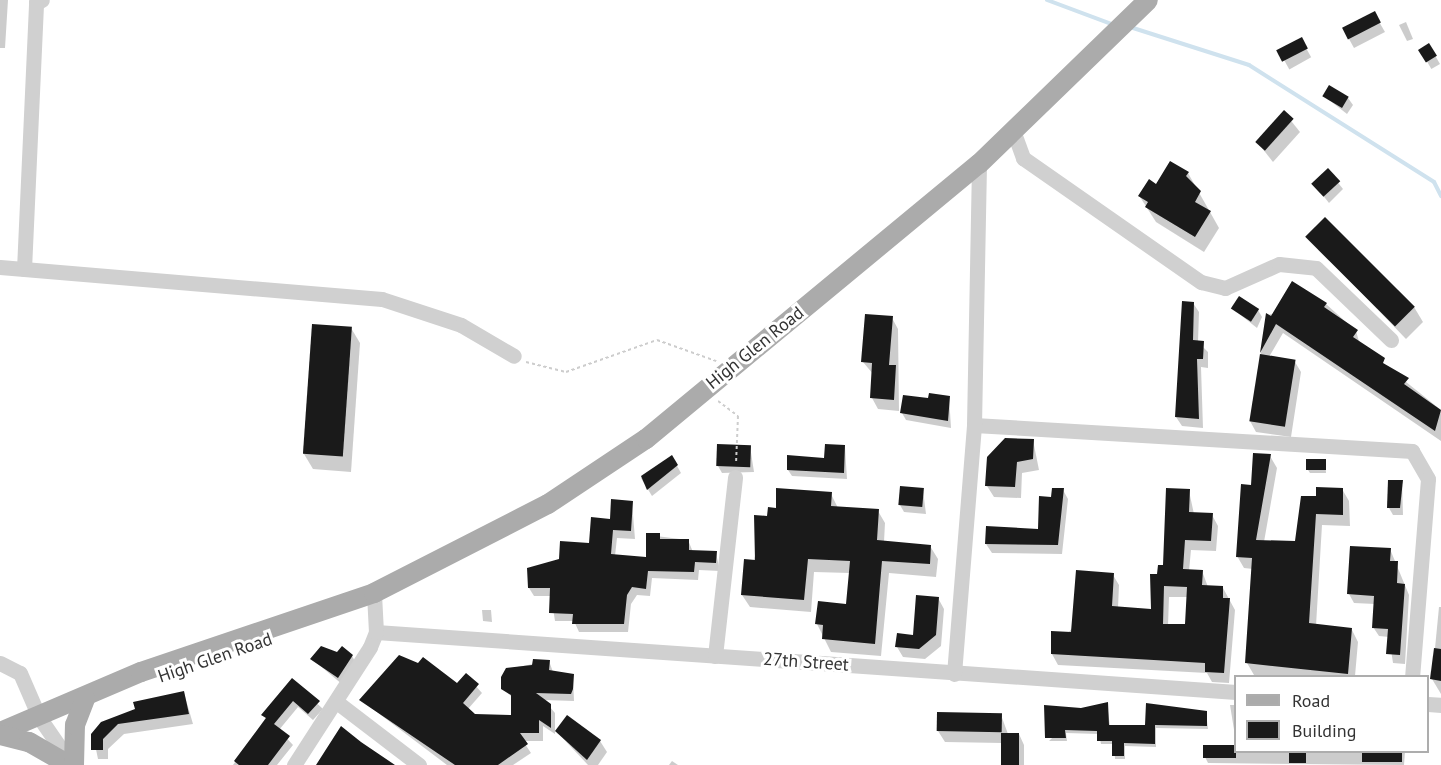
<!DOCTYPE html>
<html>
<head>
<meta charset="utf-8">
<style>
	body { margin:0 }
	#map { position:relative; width:1441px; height:765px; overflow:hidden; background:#fff; font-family:"PT Sans",sans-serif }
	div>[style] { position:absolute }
	.shadow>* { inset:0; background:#0003; transform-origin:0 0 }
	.stream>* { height:4px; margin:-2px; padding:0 2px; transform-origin:2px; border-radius:2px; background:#cfe2ee }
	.building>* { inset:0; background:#1a1a1a; transform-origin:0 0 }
	.path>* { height:2px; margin-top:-1px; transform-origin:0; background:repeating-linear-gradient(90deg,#cdcdcd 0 3px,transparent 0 6px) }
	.minor>* { height:15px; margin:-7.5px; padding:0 7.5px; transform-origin:7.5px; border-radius:7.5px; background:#d0d0d0 }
	.major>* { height:20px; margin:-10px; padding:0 10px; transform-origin:10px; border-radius:10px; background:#ababab }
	span { translate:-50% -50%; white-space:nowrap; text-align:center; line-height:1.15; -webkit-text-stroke:6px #fff; paint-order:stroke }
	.street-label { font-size:18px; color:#333 }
	.legend { position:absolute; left:1234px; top:675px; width:195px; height:78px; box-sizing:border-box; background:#fff; border:2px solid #adadad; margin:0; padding:8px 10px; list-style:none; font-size:18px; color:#333 }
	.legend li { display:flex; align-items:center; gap:12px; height:30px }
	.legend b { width:30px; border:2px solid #adadad }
</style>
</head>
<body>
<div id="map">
	<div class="shadow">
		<div style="clip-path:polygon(0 0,8px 0,5px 48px,0 48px)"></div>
		<div style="clip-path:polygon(1374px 13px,1385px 32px,1354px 48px,1349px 39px)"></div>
		<div style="clip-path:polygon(1406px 22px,1413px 39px,1407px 41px,1399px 25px)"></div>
		<div style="left:1301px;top:39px;width:21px;height:25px;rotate:61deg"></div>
		<div style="left:1429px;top:45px;width:22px;height:10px;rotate:60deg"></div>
		<div style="clip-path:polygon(1324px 96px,1348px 98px,1353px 105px,1347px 114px)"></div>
		<div style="clip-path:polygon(1284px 112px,1300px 132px,1273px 162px,1258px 143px)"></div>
		<div style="clip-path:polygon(1328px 170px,1343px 189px,1329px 203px,1314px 184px)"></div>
		<div style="clip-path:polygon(1188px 173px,1219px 228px,1204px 252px,1156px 222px,1140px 197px)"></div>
		<div style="clip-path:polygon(1308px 237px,1414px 307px,1423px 322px,1406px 339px)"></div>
		<div style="clip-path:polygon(1193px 303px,1199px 312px,1198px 342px,1208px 352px,1208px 368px,1201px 367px,1203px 428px,1182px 426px,1176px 417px)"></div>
		<div style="clip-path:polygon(1326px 304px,1356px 331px,1360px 345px,1441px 410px,1441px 441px,1283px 333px,1269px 357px,1295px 362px,1301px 372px,1291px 437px,1256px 432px,1250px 421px,1267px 315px)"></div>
		<div style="clip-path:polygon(1233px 309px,1258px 310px,1262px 317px,1257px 328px)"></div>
		<div style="clip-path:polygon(892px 318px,898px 329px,899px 411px,878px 409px,872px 398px,873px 374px,863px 362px)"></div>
		<div style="clip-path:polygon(351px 328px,360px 343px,351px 472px,313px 469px,304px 454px)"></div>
		<div style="clip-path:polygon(949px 397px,951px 428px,906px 420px,902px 413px)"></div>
		<div style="clip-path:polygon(1033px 440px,1039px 470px,1022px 473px,1021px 498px,994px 497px,987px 486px)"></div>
		<div style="clip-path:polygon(750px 446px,754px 472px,722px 473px,718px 466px)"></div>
		<div style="clip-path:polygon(845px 447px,847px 479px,792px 476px,788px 470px,826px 460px)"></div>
		<div style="clip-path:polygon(1270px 456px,1277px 468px,1264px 542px,1297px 542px,1317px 497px,1342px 489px,1349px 501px,1350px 526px,1322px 525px,1316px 626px,1352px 630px,1358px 642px,1355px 676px,1254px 675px,1247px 663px,1253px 569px,1244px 568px,1237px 556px,1252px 486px)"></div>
		<div style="clip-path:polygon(672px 457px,681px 473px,652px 496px,641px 478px)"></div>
		<div style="clip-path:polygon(1325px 460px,1326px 473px,1310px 473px,1308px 470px)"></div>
		<div style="clip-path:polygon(1402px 481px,1403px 515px,1393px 515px,1389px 508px)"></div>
		<div style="clip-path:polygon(923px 490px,926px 514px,904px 512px,900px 505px)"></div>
		<div style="clip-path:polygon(1063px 490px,1068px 499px,1062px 554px,992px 553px,986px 544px,1039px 531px,1053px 498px)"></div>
		<div style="clip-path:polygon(evenodd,1189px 491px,1194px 514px,1212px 515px,1218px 526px,1216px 551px,1191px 550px,1189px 571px,1202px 571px,1208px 587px,1223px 588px,1235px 610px,1229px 683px,1212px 682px,1207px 673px,1058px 665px,1052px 654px,1113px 575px,1119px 585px,1118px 608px,1153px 611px,1159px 576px,1189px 491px,1169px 597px,1188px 597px,1187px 625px,1168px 626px,1169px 597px)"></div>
		<div style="clip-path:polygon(831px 494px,838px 508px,878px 511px,885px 523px,884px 542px,930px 546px,938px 559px,936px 577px,889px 573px,881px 656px,831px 652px,817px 624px,847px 606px,850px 573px,814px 572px,811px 612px,750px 607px,742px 595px,768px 517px,777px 509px)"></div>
		<div style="clip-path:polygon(632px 502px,635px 539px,617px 538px,615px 556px,648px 559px,648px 535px,688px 540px,693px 552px,716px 553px,720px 571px,699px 570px,698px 580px,652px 578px,650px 596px,637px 595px,631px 604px,628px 632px,579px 632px,574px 621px,555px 621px,551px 596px,534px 596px,529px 588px,590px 544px)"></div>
		<div style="clip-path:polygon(1390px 549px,1409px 595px,1405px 664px,1393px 663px,1389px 637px,1379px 636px,1373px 627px,1375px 604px,1354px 603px,1349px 594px)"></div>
		<div style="clip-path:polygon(938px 598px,944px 609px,941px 646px,925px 659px,903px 657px,897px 647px,914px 637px)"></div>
		<div style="clip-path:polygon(1439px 607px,1441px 607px,1441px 694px,1432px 679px)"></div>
		<div style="clip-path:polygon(482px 610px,491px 610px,492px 622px,483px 621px)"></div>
		<div style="clip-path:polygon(352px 656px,356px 663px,343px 685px,312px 659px)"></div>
		<div style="clip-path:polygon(549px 661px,553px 672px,573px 675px,574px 701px,544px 700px,555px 713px,555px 734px,543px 726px,543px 741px,523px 741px,531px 753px,513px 765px,447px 765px,361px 700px,457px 685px,466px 675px,482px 693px,468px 709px,474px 715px,512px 716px,511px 696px,503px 689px,507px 669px)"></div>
		<div style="clip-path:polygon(292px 680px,323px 709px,313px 720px,298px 707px,279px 730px,293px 745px,277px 765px,233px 765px)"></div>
		<div style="clip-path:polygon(184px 693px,193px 724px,124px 734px,108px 749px,108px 759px,98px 759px,93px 735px)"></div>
		<div style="clip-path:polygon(1107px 704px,1110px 726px,1146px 726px,1206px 712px,1208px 729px,1156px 728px,1156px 747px,1125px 746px,1125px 759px,1115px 759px,1114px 744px,1101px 744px,1099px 734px,1066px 733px,1067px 741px,1049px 741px,1082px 709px)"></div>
		<div style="clip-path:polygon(1230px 705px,1236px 705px,1236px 742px)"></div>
		<div style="clip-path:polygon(1001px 715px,1008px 734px,1019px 734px,1024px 745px,1024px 765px,1001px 765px,1002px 743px,945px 742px,938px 731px)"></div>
		<div style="clip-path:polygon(557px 732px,600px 741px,607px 752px,598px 765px,588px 765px)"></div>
		<div style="clip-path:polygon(1236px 752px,1405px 752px,1404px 765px,1208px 763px,1205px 757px)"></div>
		<div style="clip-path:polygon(672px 761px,678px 765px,669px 765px)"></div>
	</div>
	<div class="stream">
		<div style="left:1047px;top:0;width:72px;rotate:20.5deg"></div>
		<div style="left:1130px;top:27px;width:125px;rotate:17.7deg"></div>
		<div style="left:1249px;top:65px;width:219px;rotate:32.3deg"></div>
		<div style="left:1434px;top:182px;width:16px;rotate:63deg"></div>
	</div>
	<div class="building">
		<div style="left:1375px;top:11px;width:13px;height:37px;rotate:63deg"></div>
		<div style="left:1302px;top:37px;width:13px;height:29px;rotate:63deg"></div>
		<div style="left:1429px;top:43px;width:15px;height:13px;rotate:58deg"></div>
		<div style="left:1329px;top:85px;width:23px;height:13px;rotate:31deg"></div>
		<div style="left:1284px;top:110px;width:13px;height:43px;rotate:42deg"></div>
		<div style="clip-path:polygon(1170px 161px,1189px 172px,1186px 176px,1201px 191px,1195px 202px,1211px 211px,1195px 237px,1145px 207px,1148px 202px,1138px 196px,1149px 179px,1156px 184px)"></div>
		<div style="left:1328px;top:168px;width:18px;height:23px;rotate:47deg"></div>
		<div style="left:1325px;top:217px;width:127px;height:28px;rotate:45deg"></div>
		<div style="clip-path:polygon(1292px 281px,1327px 303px,1324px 307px,1358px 330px,1353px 337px,1385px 358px,1383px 363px,1409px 378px,1404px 384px,1441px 410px,1435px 431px,1276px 324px,1260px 353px,1266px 313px,1271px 316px)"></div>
		<div style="left:1239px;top:296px;width:24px;height:15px;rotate:33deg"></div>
		<div style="clip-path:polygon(1182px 301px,1194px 302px,1193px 340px,1204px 341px,1203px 359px,1197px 359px,1199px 419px,1175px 417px)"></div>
		<div style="clip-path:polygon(865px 314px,893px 316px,889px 365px,896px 365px,894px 400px,870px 398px,872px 363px,861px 362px)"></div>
		<div style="left:312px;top:324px;width:40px;height:130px;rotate:4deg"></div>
		<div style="left:1260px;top:354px;width:36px;height:68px;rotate:9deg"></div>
		<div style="clip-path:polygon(929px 393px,950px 396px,948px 421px,900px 413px,903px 395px,928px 398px)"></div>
		<div style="clip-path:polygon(1005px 438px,1034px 439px,1033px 459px,1017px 462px,1015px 487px,985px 486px,987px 457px)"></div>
		<div style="left:717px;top:444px;width:34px;height:22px;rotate:2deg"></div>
		<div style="clip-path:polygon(825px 444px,845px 445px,844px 473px,787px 470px,787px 455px,824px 458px)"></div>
		<div style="clip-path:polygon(1253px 453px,1271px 454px,1256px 540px,1295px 541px,1301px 496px,1316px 496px,1316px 487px,1343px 488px,1343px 515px,1316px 514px,1309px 623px,1352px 628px,1348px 674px,1245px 663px,1252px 558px,1236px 557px,1241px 484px,1251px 485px)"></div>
		<div style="clip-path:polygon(672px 455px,678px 465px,647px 490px,641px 476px)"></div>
		<div style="left:1306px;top:459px;width:20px;height:11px"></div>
		<div style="clip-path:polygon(1388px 480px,1403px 480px,1400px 508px,1387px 508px)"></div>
		<div style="left:900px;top:486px;width:24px;height:19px;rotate:5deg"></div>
		<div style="clip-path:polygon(776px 488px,832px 492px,831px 506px,879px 509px,877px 540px,931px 545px,930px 564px,882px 561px,875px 644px,822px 639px,823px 625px,815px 624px,818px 601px,846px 604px,850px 561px,808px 559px,804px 600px,741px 595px,744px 559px,755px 560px,754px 515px,767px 516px,768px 507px,776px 508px)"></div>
		<div style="clip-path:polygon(1052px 488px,1064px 488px,1058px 545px,985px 544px,986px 526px,1038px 529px,1039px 496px,1051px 497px)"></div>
		<div style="clip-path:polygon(evenodd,1166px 488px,1190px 489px,1189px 512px,1213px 513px,1211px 541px,1185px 540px,1183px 569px,1203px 570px,1202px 585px,1223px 586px,1223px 598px,1230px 598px,1224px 673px,1205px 672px,1205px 663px,1051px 654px,1051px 631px,1071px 632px,1076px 570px,1114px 573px,1112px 606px,1151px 609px,1150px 574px,1157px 574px,1158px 565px,1163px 565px,1166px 488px,1164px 586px,1187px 587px,1185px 624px,1163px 624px,1164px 586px)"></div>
		<div style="clip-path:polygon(611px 499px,633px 501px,631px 531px,613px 530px,611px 554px,646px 557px,646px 533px,660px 533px,660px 539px,689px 539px,689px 550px,717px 551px,716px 563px,695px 562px,694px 572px,648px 571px,646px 589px,632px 587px,627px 595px,624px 624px,572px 624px,573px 614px,549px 613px,550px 588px,528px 588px,527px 568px,559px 559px,560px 541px,589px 543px,591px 517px,610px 519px)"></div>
		<div style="clip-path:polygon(1350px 546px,1391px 548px,1390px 561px,1398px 561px,1397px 583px,1405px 584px,1400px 655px,1386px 654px,1388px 629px,1372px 628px,1374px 596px,1347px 594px)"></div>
		<div style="clip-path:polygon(916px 595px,939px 597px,936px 635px,919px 649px,895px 647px,897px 633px,913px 635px)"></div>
		<div style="clip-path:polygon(321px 646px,337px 652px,342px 646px,353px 655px,338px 678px,310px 659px)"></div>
		<div style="clip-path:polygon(1434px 648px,1441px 649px,1441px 681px,1430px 679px)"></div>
		<div style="clip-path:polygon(399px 655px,418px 663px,423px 657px,457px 683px,466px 673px,479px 684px,463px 703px,475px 714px,511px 715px,511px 695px,501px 689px,501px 677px,506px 668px,532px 665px,533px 659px,550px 660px,549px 670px,574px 674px,573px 689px,571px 694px,536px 693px,551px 704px,551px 728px,539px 720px,539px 733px,520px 733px,528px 744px,498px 765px,455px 765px,359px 700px)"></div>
		<div style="clip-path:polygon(292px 678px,320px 701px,308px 714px,293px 701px,274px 724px,290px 736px,268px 765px,239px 765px,234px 761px,266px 718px,261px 715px)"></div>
		<div style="clip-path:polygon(184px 691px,189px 714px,118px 724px,103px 739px,103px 750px,91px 750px,91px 734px,101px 722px,135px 709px,133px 702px)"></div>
		<div style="clip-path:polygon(1108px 702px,1109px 725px,1145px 725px,1146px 703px,1207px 711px,1207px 726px,1155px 725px,1155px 744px,1124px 743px,1124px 756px,1112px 756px,1112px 741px,1097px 741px,1097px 731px,1065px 730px,1066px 738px,1045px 738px,1044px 705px,1081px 708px)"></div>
		<div style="left:937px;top:712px;width:65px;height:19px;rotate:1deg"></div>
		<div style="clip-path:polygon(567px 715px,601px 740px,587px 760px,555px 731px)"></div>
		<div style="clip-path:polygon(341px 726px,361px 742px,395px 765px,316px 765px)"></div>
		<div style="left:1001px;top:733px;width:18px;height:32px"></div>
		<div style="left:1203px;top:745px;width:33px;height:13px"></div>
		<div style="left:1289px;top:752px;width:17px;height:11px"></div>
		<div style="left:1362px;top:752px;width:40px;height:10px"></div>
	</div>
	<div class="path">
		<div style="left:526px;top:362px;width:41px;rotate:14deg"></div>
		<div style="left:566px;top:372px;width:96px;rotate:-19.4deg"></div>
		<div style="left:657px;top:340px;width:63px;rotate:19.6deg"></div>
		<div style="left:718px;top:401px;width:25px;rotate:37deg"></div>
		<div style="left:738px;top:416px;width:47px;rotate:92.4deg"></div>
	</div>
	<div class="minor">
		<div style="left:1014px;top:133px;width:27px;rotate:70deg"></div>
		<div style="left:1023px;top:158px;width:217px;rotate:34.9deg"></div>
		<div style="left:1201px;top:282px;width:25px;rotate:14deg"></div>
		<div style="left:1225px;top:288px;width:59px;rotate:-24deg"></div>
		<div style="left:1279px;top:264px;width:37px;rotate:6deg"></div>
		<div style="left:1316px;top:268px;width:104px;rotate:43.8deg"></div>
		<div style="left:0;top:267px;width:383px;rotate:4.8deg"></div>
		<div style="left:382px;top:299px;width:83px;rotate:18.2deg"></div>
		<div style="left:461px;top:325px;width:61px;rotate:30.3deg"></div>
		<div style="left:24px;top:269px;width:267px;rotate:-87.4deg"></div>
		<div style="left:36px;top:2px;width:6px;rotate:-18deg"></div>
		<div style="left:974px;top:425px;width:439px;rotate:3.4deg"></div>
		<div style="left:1412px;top:451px;width:32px;rotate:60deg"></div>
		<div style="left:1428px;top:479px;width:198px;rotate:94.6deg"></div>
		<div style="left:376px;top:632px;width:862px;rotate:3.99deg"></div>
		<div style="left:715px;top:656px;width:180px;rotate:-83.6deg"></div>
		<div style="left:0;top:663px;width:22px;rotate:27deg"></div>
		<div style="left:20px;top:673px;width:48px;rotate:66.6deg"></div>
		<div style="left:39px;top:717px;width:58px;rotate:55.5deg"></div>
		<div style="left:954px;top:674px;width:250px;rotate:-85.4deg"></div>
		<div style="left:974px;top:425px;width:261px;rotate:-88.9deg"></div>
		<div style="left:338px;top:703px;width:102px;rotate:37.4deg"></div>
		<div style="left:1428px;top:704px;width:13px;rotate:4deg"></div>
		<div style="left:294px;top:765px;width:140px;rotate:-57.2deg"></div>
		<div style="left:370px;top:647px;width:16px;rotate:-68deg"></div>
		<div style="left:376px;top:632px;width:39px;rotate:-93deg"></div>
	</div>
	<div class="major">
		<div style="left:0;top:732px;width:153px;rotate:-23.1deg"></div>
		<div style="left:141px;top:672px;width:246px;rotate:-18.7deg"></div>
		<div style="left:374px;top:593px;width:195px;rotate:-27.1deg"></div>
		<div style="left:548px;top:504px;width:118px;rotate:-33.6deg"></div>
		<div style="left:646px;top:439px;width:432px;rotate:-39.6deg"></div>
		<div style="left:979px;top:164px;width:235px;rotate:-44.1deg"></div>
		<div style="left:0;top:735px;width:30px;rotate:14deg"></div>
		<div style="left:29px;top:742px;width:46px;rotate:29.9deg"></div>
		<div style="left:74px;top:765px;width:40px;rotate:-88.6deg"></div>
		<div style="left:75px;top:725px;width:28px;rotate:-69deg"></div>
	</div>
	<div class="street-label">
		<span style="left:755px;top:348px;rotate:-39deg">High Glen Road</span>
		<span style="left:215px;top:658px;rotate:-19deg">High Glen Road</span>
		<span style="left:806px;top:662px;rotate:4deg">27th Street</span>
	</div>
	<ul class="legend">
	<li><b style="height:8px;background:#ababab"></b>Road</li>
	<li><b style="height:16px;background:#1a1a1a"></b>Building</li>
	</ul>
</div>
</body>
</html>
